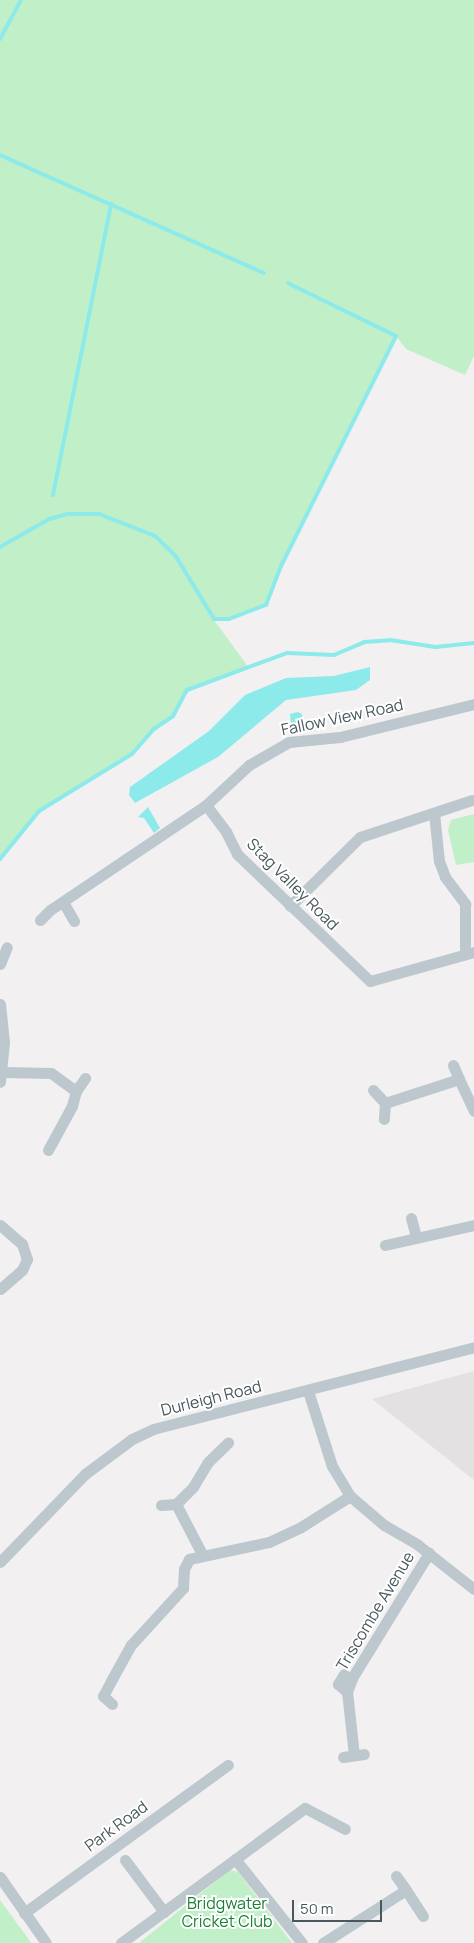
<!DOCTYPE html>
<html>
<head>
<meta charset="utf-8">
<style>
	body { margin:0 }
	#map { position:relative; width:474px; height:1943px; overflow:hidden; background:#f2f0f1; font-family:Manrope,sans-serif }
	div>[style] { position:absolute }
	.education>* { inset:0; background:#e3e1e2 }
	.green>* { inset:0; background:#c0efc8 }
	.water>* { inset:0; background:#8deaeb }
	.stream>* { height:4px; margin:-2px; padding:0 2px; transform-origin:2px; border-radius:2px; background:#8deaeb }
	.minor>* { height:11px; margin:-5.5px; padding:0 5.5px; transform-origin:5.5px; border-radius:5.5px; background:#bcc8cd }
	span { translate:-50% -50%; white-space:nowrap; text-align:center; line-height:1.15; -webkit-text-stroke:4px #fff; paint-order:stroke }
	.street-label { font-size:16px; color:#48585d }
	.park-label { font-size:16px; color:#197f37 }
	.scale { position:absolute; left:292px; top:1900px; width:90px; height:22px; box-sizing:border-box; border:2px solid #48585d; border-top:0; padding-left:6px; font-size:15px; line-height:18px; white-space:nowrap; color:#48585d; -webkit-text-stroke:4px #fff; paint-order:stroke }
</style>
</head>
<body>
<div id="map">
	<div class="education">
		<div style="clip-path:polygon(474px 1371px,474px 1480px,372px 1399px)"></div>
	</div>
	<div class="green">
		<div style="clip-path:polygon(0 0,474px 0,474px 356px,465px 375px,406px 349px,396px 336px,281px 566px,266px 605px,229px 619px,214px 620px,249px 668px,187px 690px,173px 716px,154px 729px,132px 754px,39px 811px,0 859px)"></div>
		<div style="clip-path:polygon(474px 814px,474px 862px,456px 865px,448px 830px,451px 820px)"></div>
		<div style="clip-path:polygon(230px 1870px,238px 1872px,292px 1943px,139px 1943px)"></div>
		<div style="clip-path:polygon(0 1900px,27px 1937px,31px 1943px,0 1943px)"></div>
	</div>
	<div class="water">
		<div style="clip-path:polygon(370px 667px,370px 680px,356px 690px,286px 700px,218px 757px,135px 803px,129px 795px,130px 787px,209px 731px,245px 695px,286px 678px,334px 676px)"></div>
		<div style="clip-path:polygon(298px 712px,302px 714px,302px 719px,298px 720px,300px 733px,292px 734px,290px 714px)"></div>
		<div style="clip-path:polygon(148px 807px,160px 828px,154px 833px,144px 818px,138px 817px)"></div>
	</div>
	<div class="stream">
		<div style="left:0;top:39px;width:44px;rotate:-61.7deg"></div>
		<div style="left:0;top:155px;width:289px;rotate:24.1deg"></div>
		<div style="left:53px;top:495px;width:297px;rotate:-78.7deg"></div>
		<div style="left:0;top:547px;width:56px;rotate:-29.7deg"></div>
		<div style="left:49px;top:519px;width:20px;rotate:-15deg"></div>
		<div style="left:68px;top:514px;width:31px"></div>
		<div style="left:99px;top:514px;width:60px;rotate:21.4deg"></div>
		<div style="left:155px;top:536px;width:28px;rotate:44deg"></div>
		<div style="left:175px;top:555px;width:75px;rotate:58.6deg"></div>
		<div style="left:214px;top:619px;width:15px"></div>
		<div style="left:229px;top:619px;width:40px;rotate:-21deg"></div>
		<div style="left:266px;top:605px;width:42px;rotate:-69deg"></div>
		<div style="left:281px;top:566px;width:257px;rotate:-63.4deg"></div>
		<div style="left:396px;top:336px;width:120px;rotate:-153.9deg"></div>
		<div style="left:0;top:859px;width:62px;rotate:-50.9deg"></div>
		<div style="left:39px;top:811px;width:109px;rotate:-31.5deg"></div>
		<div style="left:132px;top:754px;width:33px;rotate:-49deg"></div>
		<div style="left:154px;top:729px;width:23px;rotate:-34deg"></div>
		<div style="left:173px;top:716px;width:30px;rotate:-62deg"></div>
		<div style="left:187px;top:690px;width:107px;rotate:-20.3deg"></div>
		<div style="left:287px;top:653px;width:47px;rotate:2.4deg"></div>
		<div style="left:334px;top:655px;width:33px;rotate:-23deg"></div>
		<div style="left:364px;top:642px;width:26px;rotate:-4deg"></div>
		<div style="left:390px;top:640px;width:46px;rotate:8.8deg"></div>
		<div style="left:435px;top:647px;width:39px;rotate:-6deg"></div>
	</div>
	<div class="minor">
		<div style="left:206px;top:805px;width:59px;rotate:-42.9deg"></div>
		<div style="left:249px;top:765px;width:46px;rotate:-29.9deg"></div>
		<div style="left:289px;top:742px;width:51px;rotate:-5.6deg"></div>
		<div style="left:340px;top:737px;width:138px;rotate:-13.8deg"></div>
		<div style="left:434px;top:813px;width:48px;rotate:84.1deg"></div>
		<div style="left:439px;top:861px;width:17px;rotate:69deg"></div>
		<div style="left:445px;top:877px;width:34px;rotate:53deg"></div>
		<div style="left:465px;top:904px;width:50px;rotate:90deg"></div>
		<div style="left:63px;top:902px;width:22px;rotate:60deg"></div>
		<div style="left:290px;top:906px;width:98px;rotate:-44.6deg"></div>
		<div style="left:360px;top:837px;width:118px;rotate:-18.3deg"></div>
		<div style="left:40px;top:920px;width:14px;rotate:-45deg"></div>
		<div style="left:50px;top:910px;width:188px;rotate:-33.9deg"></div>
		<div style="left:206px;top:805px;width:34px;rotate:53deg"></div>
		<div style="left:226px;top:832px;width:25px;rotate:63deg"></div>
		<div style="left:237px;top:854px;width:184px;rotate:43.7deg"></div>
		<div style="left:370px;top:981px;width:108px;rotate:-15.6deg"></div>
		<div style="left:0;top:964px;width:18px;rotate:-68deg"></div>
		<div style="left:0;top:1004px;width:38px;rotate:84deg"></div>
		<div style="left:4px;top:1042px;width:40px;rotate:95.7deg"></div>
		<div style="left:453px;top:1065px;width:15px;rotate:67deg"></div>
		<div style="left:2px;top:1072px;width:49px;rotate:1.2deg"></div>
		<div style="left:51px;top:1073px;width:31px;rotate:36deg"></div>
		<div style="left:76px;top:1091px;width:16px;rotate:105deg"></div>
		<div style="left:72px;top:1106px;width:50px;rotate:118.6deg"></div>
		<div style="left:373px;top:1090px;width:18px;rotate:47deg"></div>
		<div style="left:385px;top:1103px;width:16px;rotate:94deg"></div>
		<div style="left:76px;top:1091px;width:16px;rotate:-55deg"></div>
		<div style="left:385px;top:1103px;width:78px;rotate:-18deg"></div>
		<div style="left:459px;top:1079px;width:35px;rotate:65deg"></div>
		<div style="left:411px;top:1218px;width:20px;rotate:75deg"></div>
		<div style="left:0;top:1225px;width:29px;rotate:41deg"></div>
		<div style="left:22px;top:1244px;width:16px;rotate:72deg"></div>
		<div style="left:27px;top:1259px;width:12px;rotate:114deg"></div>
		<div style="left:22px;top:1270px;width:29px;rotate:139deg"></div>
		<div style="left:385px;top:1245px;width:91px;rotate:-12.7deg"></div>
		<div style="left:308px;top:1391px;width:79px;rotate:72.3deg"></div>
		<div style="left:332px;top:1466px;width:35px;rotate:59deg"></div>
		<div style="left:350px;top:1496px;width:45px;rotate:40.5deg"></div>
		<div style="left:384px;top:1525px;width:39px;rotate:30deg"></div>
		<div style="left:418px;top:1545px;width:71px;rotate:38.2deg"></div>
		<div style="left:161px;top:1505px;width:15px;rotate:-4deg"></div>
		<div style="left:202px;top:1554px;width:56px;rotate:-117.5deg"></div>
		<div style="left:176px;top:1504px;width:24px;rotate:-45deg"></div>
		<div style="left:193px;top:1487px;width:29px;rotate:-59deg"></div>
		<div style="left:208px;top:1462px;width:28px;rotate:-44deg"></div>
		<div style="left:0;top:1562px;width:122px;rotate:-46deg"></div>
		<div style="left:85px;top:1474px;width:59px;rotate:-36.7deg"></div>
		<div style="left:132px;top:1439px;width:23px;rotate:-25deg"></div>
		<div style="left:153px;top:1429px;width:331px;rotate:-14.3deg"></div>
		<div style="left:344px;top:1674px;width:12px;rotate:121deg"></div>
		<div style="left:338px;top:1684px;width:12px;rotate:42deg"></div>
		<div style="left:112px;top:1704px;width:12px;rotate:-138deg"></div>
		<div style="left:103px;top:1696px;width:19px;rotate:-62deg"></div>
		<div style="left:112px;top:1679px;width:39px;rotate:-61deg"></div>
		<div style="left:131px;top:1645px;width:77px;rotate:-47.6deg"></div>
		<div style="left:183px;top:1588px;width:19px;rotate:-87deg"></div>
		<div style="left:184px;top:1569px;width:11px;rotate:-63deg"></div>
		<div style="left:189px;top:1559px;width:82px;rotate:-12deg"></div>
		<div style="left:269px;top:1542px;width:35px;rotate:-25deg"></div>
		<div style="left:301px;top:1527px;width:58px;rotate:-32.3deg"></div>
		<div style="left:354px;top:1755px;width:63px;rotate:-96.3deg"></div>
		<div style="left:347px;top:1692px;width:15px;rotate:-70deg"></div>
		<div style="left:352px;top:1678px;width:147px;rotate:-58.4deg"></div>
		<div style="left:343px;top:1757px;width:21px;rotate:-8deg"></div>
		<div style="left:235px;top:1859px;width:107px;rotate:51.4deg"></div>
		<div style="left:125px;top:1860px;width:65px;rotate:53.1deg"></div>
		<div style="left:396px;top:1876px;width:17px;rotate:54deg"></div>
		<div style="left:0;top:1877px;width:80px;rotate:55.1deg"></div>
		<div style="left:24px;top:1913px;width:252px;rotate:-36deg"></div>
		<div style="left:121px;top:1943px;width:228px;rotate:-36.3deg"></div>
		<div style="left:305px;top:1808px;width:45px;rotate:27.7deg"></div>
		<div style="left:323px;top:1943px;width:98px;rotate:-32.6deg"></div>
		<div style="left:406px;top:1890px;width:31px;rotate:57deg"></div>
	</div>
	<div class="street-label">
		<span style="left:342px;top:717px;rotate:-12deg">Fallow View Road</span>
		<span style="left:293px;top:884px;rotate:45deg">Stag Valley Road</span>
		<span style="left:211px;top:1398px;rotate:-14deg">Durleigh Road</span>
		<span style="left:375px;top:1611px;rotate:-59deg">Triscombe Avenue</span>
		<span style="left:116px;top:1826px;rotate:-36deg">Park Road</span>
	</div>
	<div class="park-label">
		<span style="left:227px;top:1912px">Bridgwater<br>Cricket Club</span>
	</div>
	<div class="scale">50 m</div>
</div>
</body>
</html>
